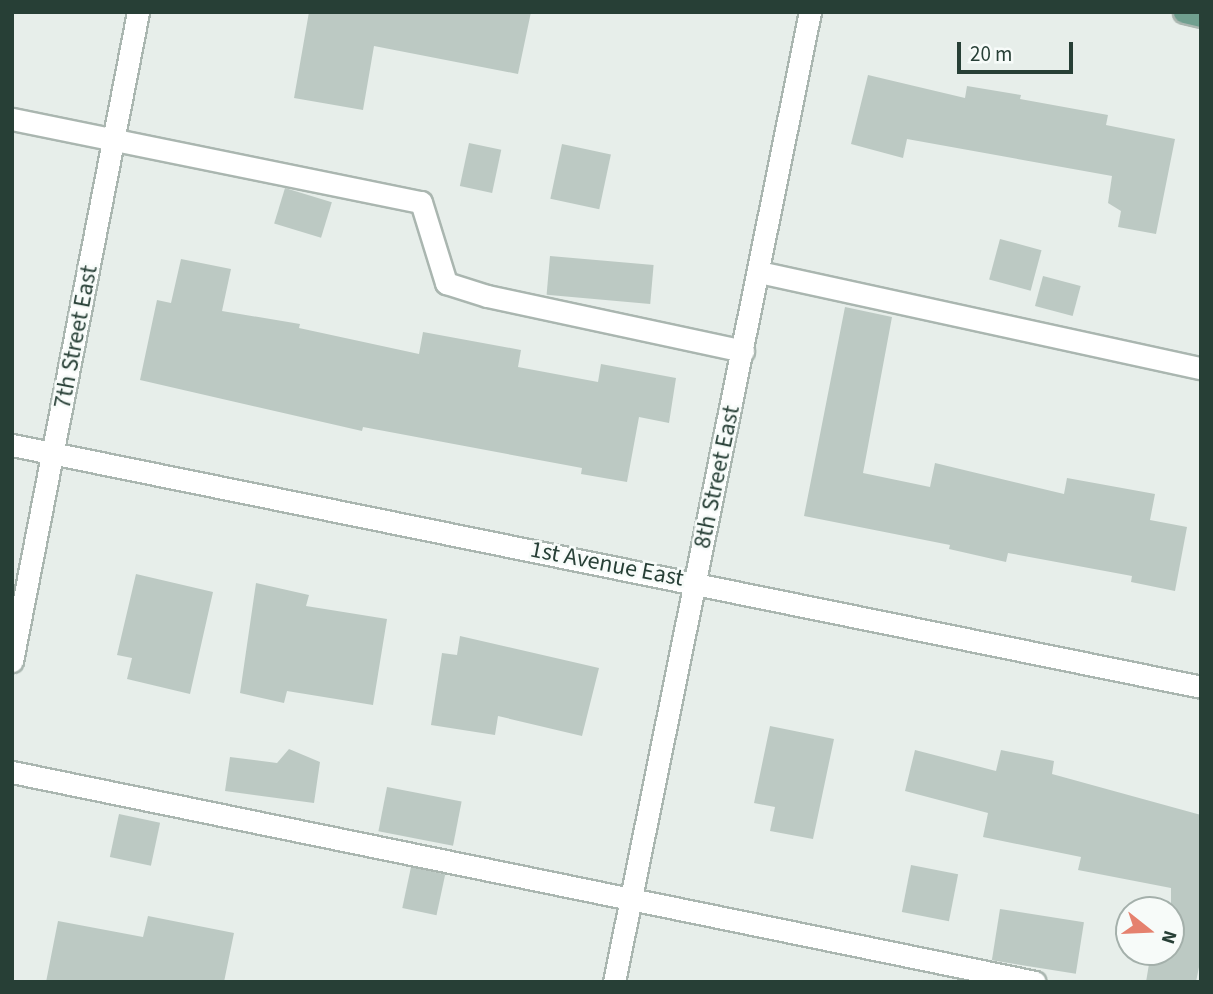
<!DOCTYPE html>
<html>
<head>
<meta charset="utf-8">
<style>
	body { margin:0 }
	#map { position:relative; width:1213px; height:994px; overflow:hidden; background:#e7eeea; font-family:"Source Sans 3",sans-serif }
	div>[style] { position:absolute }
	.building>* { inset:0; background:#bcc9c3; transform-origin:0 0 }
	.roads { filter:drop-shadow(2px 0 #aab6b0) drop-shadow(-2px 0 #aab6b0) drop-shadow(0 2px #aab6b0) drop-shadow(0 -2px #aab6b0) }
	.service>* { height:21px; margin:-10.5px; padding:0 10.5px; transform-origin:10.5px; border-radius:10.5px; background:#fff }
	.minor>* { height:21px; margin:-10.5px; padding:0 10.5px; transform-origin:10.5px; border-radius:10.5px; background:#fff }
	.primary>* { height:21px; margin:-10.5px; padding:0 10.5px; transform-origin:10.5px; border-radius:10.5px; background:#709f8f }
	span { translate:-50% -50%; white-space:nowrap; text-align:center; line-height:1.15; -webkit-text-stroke:5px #f7fbf9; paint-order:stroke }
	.street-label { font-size:24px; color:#273f36 }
	.frame { position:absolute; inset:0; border:14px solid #273f36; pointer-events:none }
	.north { position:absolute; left:1115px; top:896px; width:70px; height:70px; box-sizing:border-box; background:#f7fbf9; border:2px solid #a4b0ab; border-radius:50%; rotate:108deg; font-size:19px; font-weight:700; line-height:28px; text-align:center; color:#273f36 }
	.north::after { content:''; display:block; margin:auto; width:24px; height:32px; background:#e5816e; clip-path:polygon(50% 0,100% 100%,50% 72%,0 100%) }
	.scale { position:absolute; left:957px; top:42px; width:116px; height:32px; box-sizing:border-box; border:4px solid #273f36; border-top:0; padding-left:9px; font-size:21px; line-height:24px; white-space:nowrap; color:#273f36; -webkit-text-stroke:5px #f7fbf9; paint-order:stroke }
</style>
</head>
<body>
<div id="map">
	<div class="building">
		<div style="clip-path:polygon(309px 12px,531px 12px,518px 74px,374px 46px,363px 110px,294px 98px)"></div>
		<div style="clip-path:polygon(868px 75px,965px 98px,967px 86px,1021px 95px,1020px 99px,1108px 115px,1106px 125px,1175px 139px,1156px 234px,1118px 227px,1121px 211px,1108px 203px,1112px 176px,907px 139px,903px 158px,851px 144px)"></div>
		<div style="left:469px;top:143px;width:33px;height:44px;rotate:12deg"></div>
		<div style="left:562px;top:144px;width:50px;height:56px;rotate:12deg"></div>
		<div style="left:285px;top:188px;width:49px;height:37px;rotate:17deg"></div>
		<div style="left:1000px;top:239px;width:43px;height:42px;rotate:15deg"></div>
		<div style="left:550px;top:256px;width:104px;height:39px;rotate:5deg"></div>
		<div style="clip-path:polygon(181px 259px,231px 269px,222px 311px,300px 324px,299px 328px,419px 354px,423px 332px,521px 350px,518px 367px,598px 382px,601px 364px,676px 378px,669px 423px,639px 417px,627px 482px,581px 474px,582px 468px,363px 427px,362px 431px,140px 380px,157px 300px,171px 303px)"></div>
		<div style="left:1043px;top:276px;width:39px;height:31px;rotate:15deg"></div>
		<div style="clip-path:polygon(845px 307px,892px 317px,863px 473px,930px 487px,935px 463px,1064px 494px,1067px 478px,1155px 494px,1150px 520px,1187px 527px,1175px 591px,1131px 582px,1132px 576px,1008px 553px,1006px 562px,949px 549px,950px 545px,804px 516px)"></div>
		<div style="clip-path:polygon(136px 574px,213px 592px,190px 694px,127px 679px,132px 658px,117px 655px)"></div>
		<div style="clip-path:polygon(256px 583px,309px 595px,306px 606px,387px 619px,373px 705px,287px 691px,284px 703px,240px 693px)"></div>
		<div style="clip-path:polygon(460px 636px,599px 668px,582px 736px,498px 716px,495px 735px,431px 725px,442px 653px,457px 655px)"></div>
		<div style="clip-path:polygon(770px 726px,834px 739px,813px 839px,770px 831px,775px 807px,754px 803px)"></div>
		<div style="clip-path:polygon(289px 749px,320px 762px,314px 803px,225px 791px,230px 757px,277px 763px)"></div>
		<div style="clip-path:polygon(915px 750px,996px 771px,1001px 750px,1054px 761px,1052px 774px,1201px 815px,1201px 957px,1196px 982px,1146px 982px,1151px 952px,1171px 952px,1171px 888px,1078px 870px,1081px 857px,983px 837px,988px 813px,905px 791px)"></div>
		<div style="left:387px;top:787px;width:76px;height:45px;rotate:11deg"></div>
		<div style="left:119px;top:814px;width:42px;height:44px;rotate:12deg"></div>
		<div style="left:911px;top:865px;width:48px;height:48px;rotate:11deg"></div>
		<div style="left:411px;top:867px;width:35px;height:42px;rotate:12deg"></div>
		<div style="left:1000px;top:909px;width:85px;height:52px;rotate:9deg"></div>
		<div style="clip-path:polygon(148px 916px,234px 933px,224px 982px,46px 982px,58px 921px,143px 937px)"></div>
	</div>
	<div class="roads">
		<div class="service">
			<div style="left:12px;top:119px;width:417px;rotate:11.5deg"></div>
			<div style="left:421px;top:202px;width:85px;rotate:72.8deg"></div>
			<div style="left:446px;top:283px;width:43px;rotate:17.6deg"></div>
			<div style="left:487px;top:296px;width:262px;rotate:12.1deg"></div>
			<div style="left:759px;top:272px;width:452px;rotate:12.3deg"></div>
			<div style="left:12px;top:772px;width:1044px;rotate:11.6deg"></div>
		</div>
		<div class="minor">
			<div style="left:12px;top:445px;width:1213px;rotate:11.5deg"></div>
			<div style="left:12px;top:661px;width:661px;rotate:-79.01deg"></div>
			<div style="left:614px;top:982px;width:990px;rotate:-78.58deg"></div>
		</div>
		<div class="primary">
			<div style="left:1184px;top:12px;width:17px;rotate:13deg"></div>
		</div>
	</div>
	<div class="street-label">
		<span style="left:76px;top:337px;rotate:-79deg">7th Street East</span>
		<span style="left:717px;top:477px;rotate:-78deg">8th Street East</span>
		<span style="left:607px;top:564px;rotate:11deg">1st Avenue East</span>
	</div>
	<div class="frame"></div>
	<div class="north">N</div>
	<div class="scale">20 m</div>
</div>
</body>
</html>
